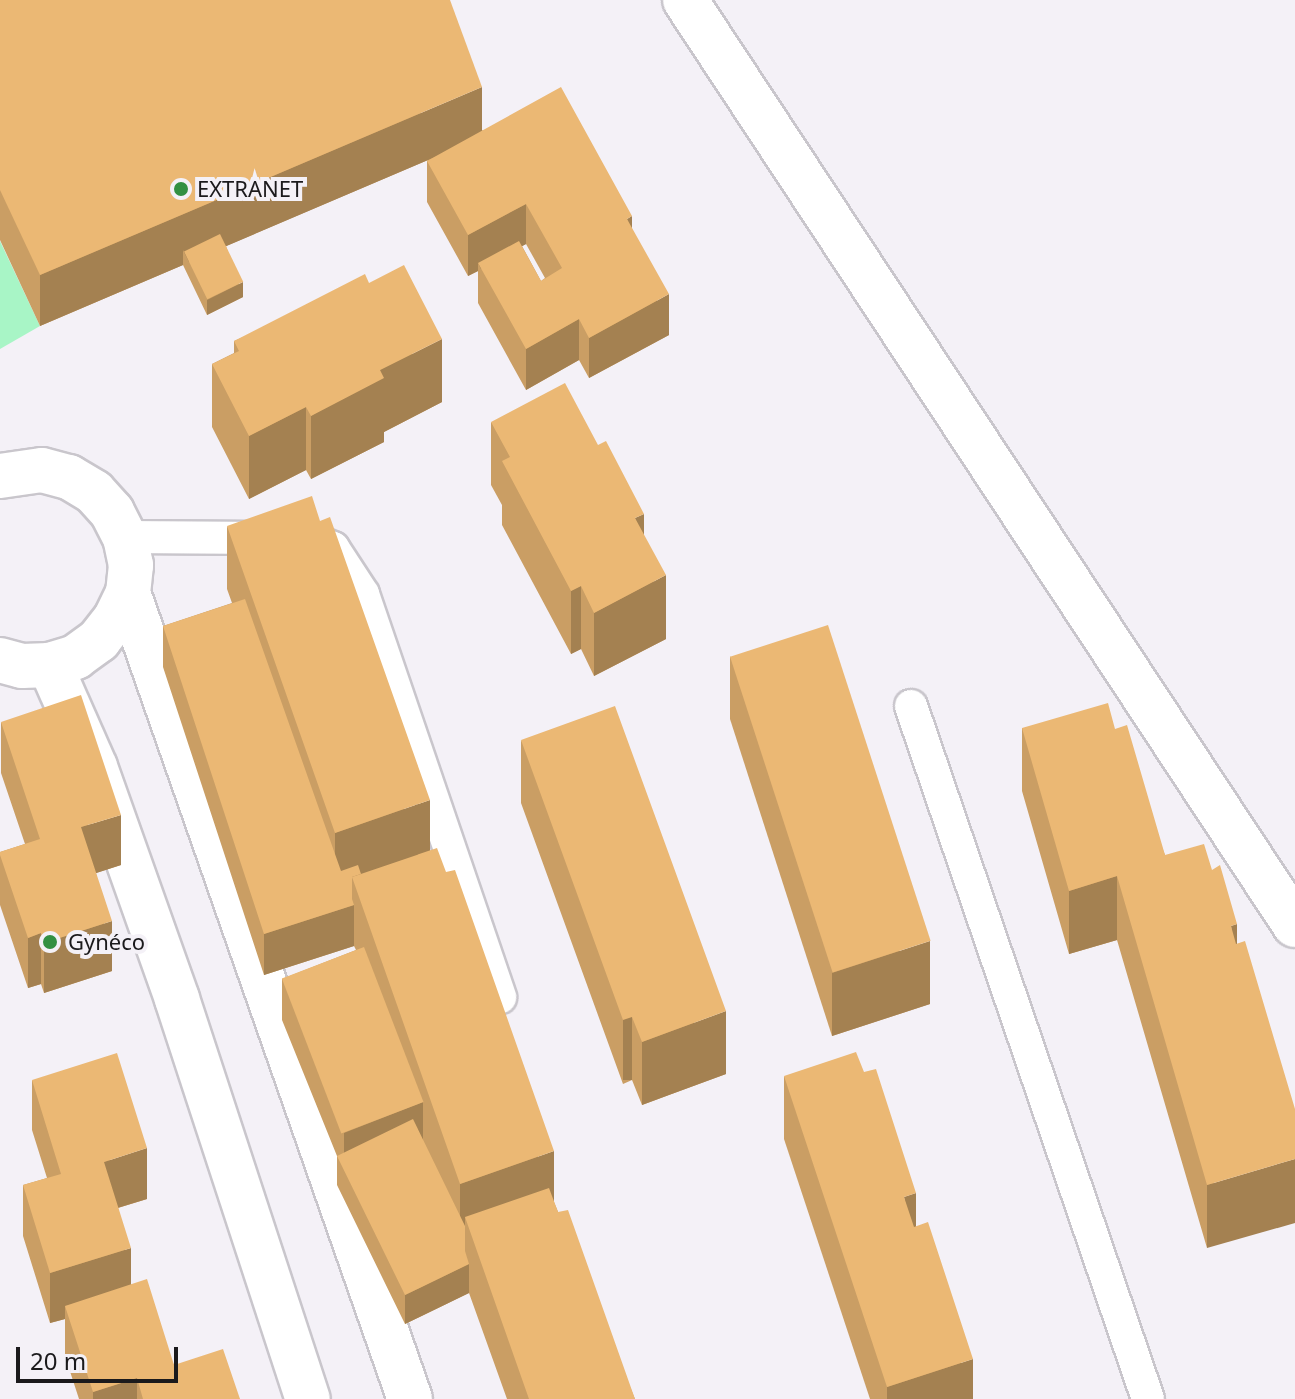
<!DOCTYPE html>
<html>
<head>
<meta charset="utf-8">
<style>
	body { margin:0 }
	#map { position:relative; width:1295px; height:1399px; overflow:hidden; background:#f4f1f7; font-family:"Noto Sans",sans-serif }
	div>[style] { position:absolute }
	.green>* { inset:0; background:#a8f5c6 }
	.roads { filter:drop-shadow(2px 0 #c9c6cc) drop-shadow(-2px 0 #c9c6cc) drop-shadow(0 2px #c9c6cc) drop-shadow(0 -2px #c9c6cc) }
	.lane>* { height:32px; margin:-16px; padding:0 16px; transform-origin:16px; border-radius:16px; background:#fff }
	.street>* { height:44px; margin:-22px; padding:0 22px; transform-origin:22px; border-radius:22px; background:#fff }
	.wall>* { inset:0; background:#ca9e64 }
	.shaded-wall>* { inset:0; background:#a48151; transform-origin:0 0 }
	.building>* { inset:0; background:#ebb874; transform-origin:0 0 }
	.dots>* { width:22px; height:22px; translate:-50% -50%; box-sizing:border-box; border:4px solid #f4f1f7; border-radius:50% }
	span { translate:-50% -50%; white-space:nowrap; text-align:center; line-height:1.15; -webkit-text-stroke:8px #f4f1f7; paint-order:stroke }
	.poi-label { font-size:22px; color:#1b1a1c }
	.left { translate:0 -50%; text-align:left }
	.scale { position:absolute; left:16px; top:1347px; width:162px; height:36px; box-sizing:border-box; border:4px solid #1b1a1c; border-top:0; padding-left:10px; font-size:24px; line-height:28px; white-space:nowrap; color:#1b1a1c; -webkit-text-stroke:6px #f4f1f7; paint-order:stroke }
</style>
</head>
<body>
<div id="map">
	<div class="green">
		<div style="clip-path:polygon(0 241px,40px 326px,0 349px)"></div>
	</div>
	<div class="roads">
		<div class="lane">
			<div style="left:125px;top:537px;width:143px;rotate:0.4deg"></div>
			<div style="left:314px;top:540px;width:21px;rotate:23deg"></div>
			<div style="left:333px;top:548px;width:55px;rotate:56.9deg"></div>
			<div style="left:363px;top:594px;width:426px;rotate:71.2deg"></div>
			<div style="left:911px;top:706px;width:732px;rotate:71.12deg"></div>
		</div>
		<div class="street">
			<div style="left:685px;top:0;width:1108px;rotate:56.6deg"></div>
			<div style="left:0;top:476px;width:42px;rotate:-8.1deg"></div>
			<div style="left:42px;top:470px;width:28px;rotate:15deg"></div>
			<div style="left:69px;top:477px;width:29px;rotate:31deg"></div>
			<div style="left:94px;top:492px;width:27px;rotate:48deg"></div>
			<div style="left:112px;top:512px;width:28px;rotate:63deg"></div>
			<div style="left:125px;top:537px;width:29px;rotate:78deg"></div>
			<div style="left:131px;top:565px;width:28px;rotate:96deg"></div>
			<div style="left:128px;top:593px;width:28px;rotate:116deg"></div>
			<div style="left:116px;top:618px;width:28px;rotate:128deg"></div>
			<div style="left:99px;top:640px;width:29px;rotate:144deg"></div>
			<div style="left:76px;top:657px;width:27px;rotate:163deg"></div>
			<div style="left:50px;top:665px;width:28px;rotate:178deg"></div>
			<div style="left:22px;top:666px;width:23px;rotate:-165deg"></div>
			<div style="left:128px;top:593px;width:854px;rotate:70.72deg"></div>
			<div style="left:50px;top:665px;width:111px;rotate:66.2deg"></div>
			<div style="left:95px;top:767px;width:246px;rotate:70.5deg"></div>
			<div style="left:177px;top:999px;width:421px;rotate:71.9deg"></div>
		</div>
	</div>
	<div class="wall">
		<div style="clip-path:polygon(evenodd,0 0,482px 130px,632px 229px,669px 335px,589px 378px,579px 360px,526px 390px,478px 303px,478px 271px,468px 276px,427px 202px,427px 161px,428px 160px,226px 246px,243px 297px,207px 315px,183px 265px,40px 326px,0 240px,0 0,526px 244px,545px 278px,541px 281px,522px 246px,526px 244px)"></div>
		<div style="clip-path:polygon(369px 283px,442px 402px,384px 432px,384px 442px,311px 479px,306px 470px,249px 499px,212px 427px,212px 364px,234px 353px,234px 341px)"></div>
		<div style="clip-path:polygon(491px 422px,644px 536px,666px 639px,594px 676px,581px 649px,571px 654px,502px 525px,502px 505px,491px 485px)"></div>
		<div style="clip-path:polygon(227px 526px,430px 850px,554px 1202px,635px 1399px,507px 1399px,469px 1293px,405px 1324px,337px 1185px,337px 1156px,282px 1020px,282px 979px,356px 950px,354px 946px,264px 975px,163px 667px,163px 626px,232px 603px,227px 589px)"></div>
		<div style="clip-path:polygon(730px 656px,930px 1004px,832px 1036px,730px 719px)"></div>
		<div style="clip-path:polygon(1px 722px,121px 865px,96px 873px,112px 971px,44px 993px,41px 984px,28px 988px,0 905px,0 852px,25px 844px,1px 773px)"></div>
		<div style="clip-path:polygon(1022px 728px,1115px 729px,1165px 855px,1237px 943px,1207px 1248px,1117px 940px,1069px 954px,1022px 791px)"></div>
		<div style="clip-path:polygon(521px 740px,726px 1074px,642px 1105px,632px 1080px,623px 1084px,521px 803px)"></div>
		<div style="clip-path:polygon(784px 1076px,916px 1226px,973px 1399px,870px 1399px,784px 1139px)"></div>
		<div style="clip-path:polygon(32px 1080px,147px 1199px,118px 1208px,131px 1284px,174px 1365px,240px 1399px,79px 1399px,65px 1356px,65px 1319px,50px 1323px,23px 1236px,23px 1185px,47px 1178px,32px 1130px)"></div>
	</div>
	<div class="shaded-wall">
		<div style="clip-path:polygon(482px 87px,482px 137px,189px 262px,183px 250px,183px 265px,40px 326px,40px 275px)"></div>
		<div style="clip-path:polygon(526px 204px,526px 244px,481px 269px,478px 263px,478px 271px,468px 276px,468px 235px)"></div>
		<div style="clip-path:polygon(632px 216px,632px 257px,627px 219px)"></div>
		<div style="clip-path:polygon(243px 282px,243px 297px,207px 315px,207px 300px)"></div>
		<div style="clip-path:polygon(669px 294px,669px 335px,589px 378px,589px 338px)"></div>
		<div style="clip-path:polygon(579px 319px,579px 360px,526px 390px,526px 349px)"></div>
		<div style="clip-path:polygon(442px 339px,442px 402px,384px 432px,384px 442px,311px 479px,311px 416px,380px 370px)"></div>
		<div style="clip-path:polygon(306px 407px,306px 470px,249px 499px,249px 436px)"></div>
		<div style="clip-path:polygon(644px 514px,644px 577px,635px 518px)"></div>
		<div style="clip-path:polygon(666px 575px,666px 639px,594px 676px,594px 613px)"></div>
		<div style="clip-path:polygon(581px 586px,581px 649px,571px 654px,571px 591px)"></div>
		<div style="clip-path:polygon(430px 800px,430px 863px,352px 877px,335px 896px,335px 833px)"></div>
		<div style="clip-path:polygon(121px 815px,121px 865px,81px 878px,81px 827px)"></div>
		<div style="clip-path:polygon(1117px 876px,1117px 940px,1069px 954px,1069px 891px)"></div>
		<div style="clip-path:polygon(354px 905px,354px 946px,264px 975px,264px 934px)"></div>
		<div style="clip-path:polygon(112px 921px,112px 971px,44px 993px,44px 943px)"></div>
		<div style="clip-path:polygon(1237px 924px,1237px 987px,1231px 926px)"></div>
		<div style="clip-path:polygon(41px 933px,41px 984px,28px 988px,28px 938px)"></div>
		<div style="clip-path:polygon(930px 941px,930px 1004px,832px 1036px,832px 973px)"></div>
		<div style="clip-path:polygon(726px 1011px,726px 1074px,642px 1105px,642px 1042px)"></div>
		<div style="left:632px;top:1017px;width:63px;height:9px;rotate:90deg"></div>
		<div style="clip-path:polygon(423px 1102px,423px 1142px,344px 1170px,344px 1133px)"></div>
		<div style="clip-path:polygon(147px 1148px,147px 1199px,104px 1212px,104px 1162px)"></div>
		<div style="clip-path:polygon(554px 1151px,554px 1215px,465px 1217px,465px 1246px,460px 1247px,460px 1184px)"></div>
		<div style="clip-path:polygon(1295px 1159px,1295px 1223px,1207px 1248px,1207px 1185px)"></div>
		<div style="clip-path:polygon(916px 1193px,916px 1257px,904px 1197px)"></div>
		<div style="clip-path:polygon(131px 1248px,131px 1298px,65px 1306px,65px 1319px,50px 1323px,50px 1273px)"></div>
		<div style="clip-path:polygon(469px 1264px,469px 1293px,405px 1324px,405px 1295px)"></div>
		<div style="clip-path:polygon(973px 1359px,973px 1399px,887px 1399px,887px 1387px)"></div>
		<div style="clip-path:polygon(137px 1378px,137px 1399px,93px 1399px,93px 1392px)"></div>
	</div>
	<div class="building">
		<div style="clip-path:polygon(0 0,450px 0,482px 87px,40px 275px,0 190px)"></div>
		<div style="clip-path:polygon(561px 87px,632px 216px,627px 219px,669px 294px,589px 338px,579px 319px,526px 349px,478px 263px,519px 241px,541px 281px,562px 268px,526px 204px,468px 235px,427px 161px)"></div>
		<div style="left:220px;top:234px;width:53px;height:40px;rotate:64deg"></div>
		<div style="clip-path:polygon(404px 265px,442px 339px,380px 370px,384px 378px,311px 416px,306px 407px,249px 436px,212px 364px,239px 351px,234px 341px,365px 274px,369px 283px)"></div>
		<div style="clip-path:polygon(565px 383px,598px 445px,606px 441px,644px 514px,635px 518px,666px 575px,594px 613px,581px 586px,571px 591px,502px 461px,510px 457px,491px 422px)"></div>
		<div style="clip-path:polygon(312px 496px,320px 521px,330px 517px,430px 800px,335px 833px,227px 526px)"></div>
		<div style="clip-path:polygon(245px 599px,341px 871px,358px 865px,361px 874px,352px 877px,352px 899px,354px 905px,264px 934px,163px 626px)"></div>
		<div style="left:828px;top:625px;width:332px;height:103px;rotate:72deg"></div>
		<div style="clip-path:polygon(81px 695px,121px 815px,81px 827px,112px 921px,44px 943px,41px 933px,28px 938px,0 855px,0 852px,40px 839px,1px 722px)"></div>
		<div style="clip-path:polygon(1108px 703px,1115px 729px,1127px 725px,1165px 855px,1204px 844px,1212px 870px,1220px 865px,1237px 924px,1231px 926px,1236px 944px,1245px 941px,1295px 1109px,1295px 1159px,1207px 1185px,1117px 876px,1069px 891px,1022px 728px)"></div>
		<div style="clip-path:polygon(615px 706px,726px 1011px,642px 1042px,632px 1017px,623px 1020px,521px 740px)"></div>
		<div style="clip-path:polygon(437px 848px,446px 872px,455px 870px,554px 1151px,460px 1184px,352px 877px)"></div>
		<div style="left:364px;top:947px;width:166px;height:88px;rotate:69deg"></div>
		<div style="clip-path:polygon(856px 1052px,864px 1072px,876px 1069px,916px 1193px,904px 1197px,914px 1227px,928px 1222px,973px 1359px,887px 1387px,784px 1076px)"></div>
		<div style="clip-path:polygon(117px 1053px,147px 1148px,104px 1162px,131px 1248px,50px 1273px,23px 1185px,61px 1174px,32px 1080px)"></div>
		<div style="clip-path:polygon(413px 1119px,465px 1226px,465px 1251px,469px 1264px,405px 1295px,337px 1156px)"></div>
		<div style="clip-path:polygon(549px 1188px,558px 1212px,568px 1210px,635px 1399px,529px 1399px,465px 1217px)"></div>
		<div style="clip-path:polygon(147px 1279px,174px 1365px,223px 1349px,240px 1399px,143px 1399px,137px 1378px,93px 1392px,65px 1306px)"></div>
	</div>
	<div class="dots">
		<div style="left:181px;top:189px;background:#339042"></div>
		<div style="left:50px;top:942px;background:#339042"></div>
	</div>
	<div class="poi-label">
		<span class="left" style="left:197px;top:189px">EXTRANET</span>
		<span class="left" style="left:68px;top:942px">Gynéco</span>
	</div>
	<div class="scale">20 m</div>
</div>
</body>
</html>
